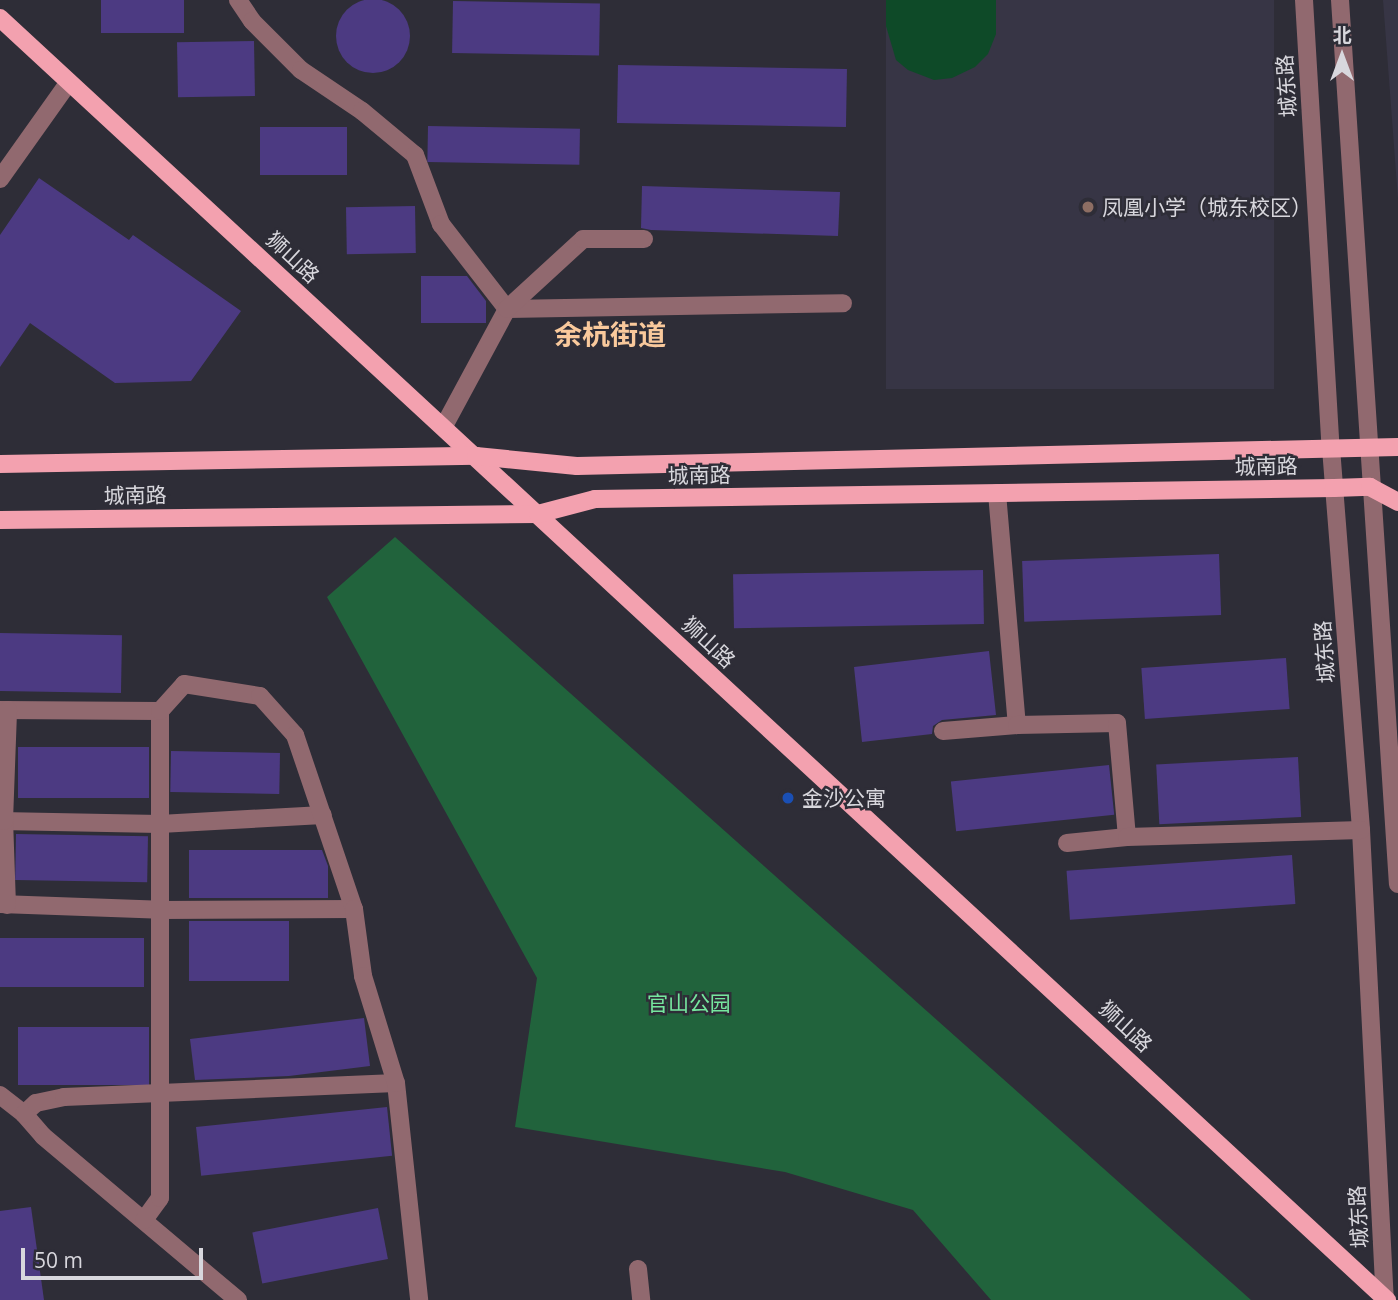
<!DOCTYPE html>
<html>
<head>
<meta charset="utf-8">
<style>
	body { margin:0 }
	#map { position:relative; width:1398px; height:1300px; overflow:hidden; background:#2e2d37; font-family:"Open Sans","Noto Sans SC",sans-serif }
	div>[style] { position:absolute }
	.built>* { inset:0; background:#373545; transform-origin:0 0 }
	.green>* { inset:0; background:#0e4a28 }
	.forest>* { inset:0; background:#21633c }
	.building>* { inset:0; background:#4c3a82; transform-origin:0 0 }
	.round { border-radius:50% }
	.minor>* { height:18px; margin:-9px; padding:0 9px; transform-origin:9px; border-radius:9px; background:#91696f }
	.major>* { height:18px; margin:-9px; padding:0 9px; transform-origin:9px; border-radius:9px; background:#f3a1af }
	.dots>* { width:19px; height:19px; translate:-50% -50%; box-sizing:border-box; border:4px solid #2e2d37; border-radius:50% }
	span { translate:-50% -50%; white-space:nowrap; text-align:center; line-height:1.15; -webkit-text-stroke:5px #2e2d37; paint-order:stroke }
	.street-label { font-size:21px; color:#d8d7dd }
	.poi-label { font-size:21px; color:#d8d7dd }
	.left { translate:0 -50%; text-align:left }
	.park-label { font-size:21px; color:#76e79f }
	.district-label { font-size:28px; color:#f9c99c; font-weight:700 }
	.north { position:absolute; left:1307px; top:21px; width:70px; height:70px; -webkit-text-stroke:5px #2e2d37; paint-order:stroke; rotate:0deg; font-size:19px; font-weight:700; line-height:28px; text-align:center; color:#d8d7dd }
	.north::after { content:''; display:block; margin:auto; width:24px; height:32px; background:#d8d7dd; clip-path:polygon(50% 0,100% 100%,50% 72%,0 100%) }
	.scale { position:absolute; left:21px; top:1248px; width:182px; height:32px; box-sizing:border-box; border:4px solid #d8d7dd; border-top:0; padding-left:9px; font-size:21px; line-height:24px; white-space:nowrap; color:#d8d7dd; -webkit-text-stroke:5px #2e2d37; paint-order:stroke }
</style>
</head>
<body>
<div id="map">
	<div class="built">
		<div style="left:886px;top:0;width:388px;height:389px"></div>
		<div style="clip-path:polygon(1383px 0,1398px 0,1398px 199px)"></div>
	</div>
	<div class="green">
		<div style="clip-path:polygon(886px 0,996px 0,996px 34px,988px 54px,975px 67px,952px 78px,934px 80px,908px 70px,896px 60px,886px 26px)"></div>
	</div>
	<div class="forest">
		<div style="clip-path:polygon(395px 537px,1251px 1300px,991px 1300px,913px 1210px,785px 1172px,515px 1127px,537px 978px,327px 597px)"></div>
	</div>
	<div class="building">
		<div class="round" style="left:336px;top:-1px;width:74px;height:74px"></div>
		<div style="left:101px;top:0;width:83px;height:33px"></div>
		<div style="left:453px;top:1px;width:147px;height:52px;rotate:1deg"></div>
		<div style="left:254px;top:41px;width:55px;height:77px;rotate:89deg"></div>
		<div style="left:618px;top:65px;width:229px;height:58px;rotate:1deg"></div>
		<div style="left:428px;top:126px;width:152px;height:36px;rotate:1deg"></div>
		<div style="left:260px;top:127px;width:87px;height:48px"></div>
		<div style="clip-path:polygon(39px 178px,129px 240px,133px 235px,241px 311px,191px 381px,115px 383px,30px 323px,0 367px,0 235px)"></div>
		<div style="clip-path:polygon(642px 186px,840px 192px,838px 236px,651px 230px,641px 228px)"></div>
		<div style="left:415px;top:206px;width:47px;height:69px;rotate:89deg"></div>
		<div style="clip-path:polygon(421px 276px,467px 276px,486px 301px,486px 323px,421px 323px)"></div>
		<div style="left:1219px;top:554px;width:61px;height:197px;rotate:88deg"></div>
		<div style="left:983px;top:570px;width:54px;height:250px;rotate:89deg"></div>
		<div style="left:0;top:633px;width:122px;height:58px;rotate:1deg"></div>
		<div style="clip-path:polygon(989px 651px,996px 715px,942px 720px,933px 726px,932px 734px,862px 742px,854px 667px)"></div>
		<div style="left:1286px;top:658px;width:51px;height:145px;rotate:86deg"></div>
		<div style="left:18px;top:747px;width:131px;height:51px"></div>
		<div style="left:171px;top:751px;width:109px;height:41px;rotate:1deg"></div>
		<div style="left:1298px;top:757px;width:60px;height:142px;rotate:87deg"></div>
		<div style="left:1109px;top:765px;width:50px;height:159px;rotate:84deg"></div>
		<div style="left:16px;top:834px;width:132px;height:46px;rotate:1deg"></div>
		<div style="clip-path:polygon(189px 850px,322px 850px,328px 866px,328px 898px,189px 898px)"></div>
		<div style="left:1292px;top:855px;width:49px;height:226px;rotate:86deg"></div>
		<div style="left:189px;top:921px;width:100px;height:60px"></div>
		<div style="left:0;top:938px;width:144px;height:49px"></div>
		<div style="clip-path:polygon(364px 1018px,370px 1066px,289px 1076px,195px 1080px,190px 1039px)"></div>
		<div style="left:18px;top:1027px;width:131px;height:58px"></div>
		<div style="left:387px;top:1107px;width:49px;height:192px;rotate:84deg"></div>
		<div style="clip-path:polygon(31px 1207px,44px 1300px,0 1300px,0 1211px)"></div>
		<div style="left:378px;top:1208px;width:52px;height:128px;rotate:79deg"></div>
	</div>
	<div class="minor">
		<div style="left:238px;top:0;width:25px;rotate:56deg"></div>
		<div style="left:252px;top:21px;width:69px;rotate:45deg"></div>
		<div style="left:301px;top:70px;width:73px;rotate:33.9deg"></div>
		<div style="left:362px;top:111px;width:69px;rotate:39.7deg"></div>
		<div style="left:415px;top:155px;width:74px;rotate:69.4deg"></div>
		<div style="left:441px;top:224px;width:108px;rotate:52.2deg"></div>
		<div style="left:507px;top:309px;width:336px;rotate:-1deg"></div>
		<div style="left:1304px;top:0;width:449px;rotate:86.6deg"></div>
		<div style="left:1331px;top:448px;width:383px;rotate:85.5deg"></div>
		<div style="left:1361px;top:830px;width:471px;rotate:87.1deg"></div>
		<div style="left:1340px;top:0;width:886px;rotate:86.25deg"></div>
		<div style="left:0;top:179px;width:119px;rotate:-54.6deg"></div>
		<div style="left:444px;top:426px;width:133px;rotate:-61.7deg"></div>
		<div style="left:507px;top:309px;width:103px;rotate:-42.6deg"></div>
		<div style="left:583px;top:239px;width:61px"></div>
		<div style="left:997px;top:493px;width:233px;rotate:85.1deg"></div>
		<div style="left:0;top:710px;width:160px;rotate:0.4deg"></div>
		<div style="left:943px;top:731px;width:74px;rotate:-4.6deg"></div>
		<div style="left:1017px;top:725px;width:100px;rotate:-1.1deg"></div>
		<div style="left:1117px;top:723px;width:114px;rotate:85deg"></div>
		<div style="left:0;top:821px;width:160px;rotate:1.1deg"></div>
		<div style="left:160px;top:824px;width:163px;rotate:-3.2deg"></div>
		<div style="left:1067px;top:843px;width:60px;rotate:-5.7deg"></div>
		<div style="left:1127px;top:837px;width:234px;rotate:-1.7deg"></div>
		<div style="left:0;top:904px;width:160px;rotate:2.1deg"></div>
		<div style="left:160px;top:910px;width:194px;rotate:-0.3deg"></div>
		<div style="left:7px;top:905px;width:84px;rotate:-92deg"></div>
		<div style="left:4px;top:821px;width:111px;rotate:-87.9deg"></div>
		<div style="left:0;top:1095px;width:31px;rotate:38deg"></div>
		<div style="left:24px;top:1114px;width:29px;rotate:49deg"></div>
		<div style="left:43px;top:1136px;width:255px;rotate:40.1deg"></div>
		<div style="left:24px;top:1114px;width:16px;rotate:-43deg"></div>
		<div style="left:36px;top:1103px;width:29px;rotate:-12deg"></div>
		<div style="left:64px;top:1097px;width:332px;rotate:-2.4deg"></div>
		<div style="left:396px;top:1083px;width:218px;rotate:83.9deg"></div>
		<div style="left:144px;top:1220px;width:27px;rotate:-54deg"></div>
		<div style="left:160px;top:1198px;width:487px;rotate:-90deg"></div>
		<div style="left:160px;top:711px;width:36px;rotate:-48deg"></div>
		<div style="left:184px;top:684px;width:77px;rotate:9deg"></div>
		<div style="left:260px;top:696px;width:52px;rotate:48.1deg"></div>
		<div style="left:295px;top:735px;width:184px;rotate:71.3deg"></div>
		<div style="left:354px;top:909px;width:68px;rotate:82.3deg"></div>
		<div style="left:363px;top:976px;width:112px;rotate:72.9deg"></div>
		<div style="left:638px;top:1269px;width:31px;rotate:84deg"></div>
	</div>
	<div class="major">
		<div style="left:0;top:18px;width:1889px;rotate:42.75deg"></div>
		<div style="left:0;top:464px;width:476px;rotate:-1deg"></div>
		<div style="left:476px;top:456px;width:101px;rotate:5.7deg"></div>
		<div style="left:577px;top:466px;width:821px;rotate:-1.33deg"></div>
		<div style="left:0;top:520px;width:538px;rotate:-0.64deg"></div>
		<div style="left:538px;top:514px;width:59px;rotate:-14.7deg"></div>
		<div style="left:595px;top:499px;width:739px;rotate:-0.85deg"></div>
		<div style="left:1334px;top:488px;width:36px;rotate:-2deg"></div>
		<div style="left:1370px;top:487px;width:32px;rotate:28deg"></div>
	</div>
	<div class="dots">
		<div style="left:1088px;top:207px;background:#8d6e63"></div>
		<div style="left:788px;top:798px;background:#1a4fb4"></div>
	</div>
	<div class="street-label">
		<span style="left:1286px;top:86px;rotate:-94deg">城东路</span>
		<span style="left:293px;top:257px;rotate:43deg">狮山路</span>
		<span style="left:1266px;top:466px;rotate:-1deg">城南路</span>
		<span style="left:699px;top:475px;rotate:-1deg">城南路</span>
		<span style="left:135px;top:495px;rotate:-1deg">城南路</span>
		<span style="left:709px;top:642px;rotate:43deg">狮山路</span>
		<span style="left:1324px;top:652px;rotate:-94deg">城东路</span>
		<span style="left:1126px;top:1026px;rotate:43deg">狮山路</span>
		<span style="left:1358px;top:1217px;rotate:-93deg">城东路</span>
	</div>
	<div class="poi-label">
		<span class="left" style="left:1102px;top:207px">凤凰小学（城东校区）</span>
		<span class="left" style="left:802px;top:798px">金沙公寓</span>
	</div>
	<div class="park-label">
		<span style="left:689px;top:1003px">官山公园</span>
	</div>
	<div class="district-label">
		<span style="left:610px;top:334px">余杭街道</span>
	</div>
	<div class="north">北</div>
	<div class="scale">50 m</div>
</div>
</body>
</html>
